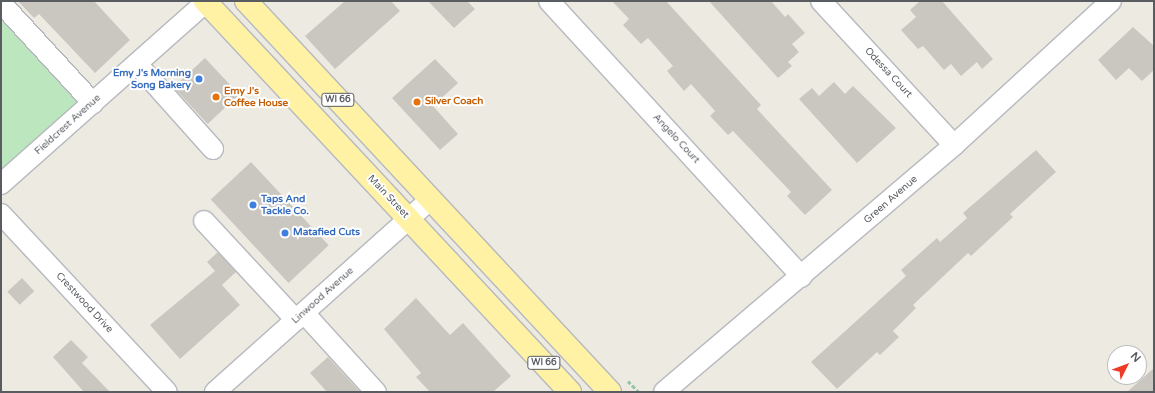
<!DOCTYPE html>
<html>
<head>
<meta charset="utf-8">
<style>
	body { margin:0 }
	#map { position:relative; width:1155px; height:393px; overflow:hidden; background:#edebe1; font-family:"Varela Round",sans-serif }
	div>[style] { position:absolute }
	.green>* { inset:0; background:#bce6bd }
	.building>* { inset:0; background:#cac7c0; transform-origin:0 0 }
	.path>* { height:2.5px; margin-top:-1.25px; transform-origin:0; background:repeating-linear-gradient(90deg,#95c7a4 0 4px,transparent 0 6px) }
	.roads { filter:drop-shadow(1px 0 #b6b9be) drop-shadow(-1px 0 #b6b9be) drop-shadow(0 1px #b6b9be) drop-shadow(0 -1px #b6b9be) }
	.minor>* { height:20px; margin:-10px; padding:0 10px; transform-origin:10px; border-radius:10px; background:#fff }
	.major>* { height:22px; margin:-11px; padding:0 11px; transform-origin:11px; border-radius:11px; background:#fff2a4 }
	.dots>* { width:11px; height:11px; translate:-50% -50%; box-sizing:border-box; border:2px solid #fff; border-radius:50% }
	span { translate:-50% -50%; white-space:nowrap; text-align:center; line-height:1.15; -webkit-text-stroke:4px #fff; paint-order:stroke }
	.shield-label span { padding:1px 3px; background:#fff; border:1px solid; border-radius:3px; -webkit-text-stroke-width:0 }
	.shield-label { font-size:9px; color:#595d62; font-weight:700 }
	.shop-label { font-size:10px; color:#366cbe; font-weight:700 }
	.right { translate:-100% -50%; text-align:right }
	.left { translate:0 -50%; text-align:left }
	.street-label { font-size:10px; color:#595d62 }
	.food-label { font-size:10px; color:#c56008; font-weight:700 }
	.frame { position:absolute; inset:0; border:2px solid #595d62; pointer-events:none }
	.north { position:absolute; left:1107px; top:345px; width:40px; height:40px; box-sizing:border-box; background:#fff; border:1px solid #bdbec0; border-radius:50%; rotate:48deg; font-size:11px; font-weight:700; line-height:16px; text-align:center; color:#595d62 }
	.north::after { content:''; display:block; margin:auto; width:14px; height:18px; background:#ee3a26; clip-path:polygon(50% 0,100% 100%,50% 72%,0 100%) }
</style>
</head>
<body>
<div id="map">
	<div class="green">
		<div style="clip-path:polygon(1px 3px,93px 103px,1px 184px)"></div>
	</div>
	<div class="building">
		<div style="clip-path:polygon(18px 1px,94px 1px,130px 40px,95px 73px,39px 14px,34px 18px)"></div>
		<div style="clip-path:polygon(345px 1px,391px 1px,400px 11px,335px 69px,305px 36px)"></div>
		<div style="clip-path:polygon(428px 1px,467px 1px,475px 9px,454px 28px)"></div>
		<div style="clip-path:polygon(612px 1px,666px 1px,761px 105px,757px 109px,832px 190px,805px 215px,787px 196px,791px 192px,733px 131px,728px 135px,710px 116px,715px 111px,691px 84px,684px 91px,667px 71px,673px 66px,648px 38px,641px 44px,623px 25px,629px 19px)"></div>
		<div style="clip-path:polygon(709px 1px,771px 1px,785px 17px,788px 14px,805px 33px,792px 44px,799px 52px,788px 62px,792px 66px,778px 78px)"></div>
		<div style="clip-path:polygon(920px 1px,942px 1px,993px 59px,982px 69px,977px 62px,961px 76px,951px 64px,944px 70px,923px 46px,918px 49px,901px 30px,916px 17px,910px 10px)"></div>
		<div style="clip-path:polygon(1133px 27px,1154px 46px,1154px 70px,1142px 81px,1129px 68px,1116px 80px,1098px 60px)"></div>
		<div style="left:205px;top:58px;width:50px;height:43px;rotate:47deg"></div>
		<div style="clip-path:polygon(435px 59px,458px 83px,433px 106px,458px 134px,440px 150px,392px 98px)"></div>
		<div style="clip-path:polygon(834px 82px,845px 94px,853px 86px,896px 128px,857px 163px,799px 99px,812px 88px,819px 96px)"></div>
		<div style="clip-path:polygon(1036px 150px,1056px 172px,1010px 214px,1013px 217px,971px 256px,968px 253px,913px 305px,916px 308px,893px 331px,899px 337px,880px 355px,877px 352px,837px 389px,811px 362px,906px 276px,901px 270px,937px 238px,940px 242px,967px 218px,963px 213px)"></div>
		<div style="left:251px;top:162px;width:114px;height:55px;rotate:47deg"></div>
		<div style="clip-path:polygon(218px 252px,236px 272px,222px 285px,240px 305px,180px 359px,150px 325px,215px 271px,207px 262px)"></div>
		<div style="left:22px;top:278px;width:18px;height:20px;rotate:47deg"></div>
		<div style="clip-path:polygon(416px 298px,450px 335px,463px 323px,511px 376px,493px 392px,430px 392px,416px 377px,421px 373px,384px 329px)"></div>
		<div style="clip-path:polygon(71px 340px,88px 357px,82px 363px,110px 392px,84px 392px,53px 357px)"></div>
		<div style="clip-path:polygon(328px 357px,360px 392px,327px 392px,310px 373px)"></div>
		<div style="clip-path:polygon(1154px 368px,1154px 392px,1127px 392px)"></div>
	</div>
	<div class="path">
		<div style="left:628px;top:381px;width:16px;rotate:45deg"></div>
	</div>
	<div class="roads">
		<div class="minor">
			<div style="left:549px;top:1px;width:374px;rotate:47.5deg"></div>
			<div style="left:821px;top:1px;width:196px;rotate:47.3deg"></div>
			<div style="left:1px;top:3px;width:136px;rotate:47.4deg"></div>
			<div style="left:137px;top:64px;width:114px;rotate:48.2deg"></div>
			<div style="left:1px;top:184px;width:276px;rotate:-41.6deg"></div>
			<div style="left:1px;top:214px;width:243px;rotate:47deg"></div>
			<div style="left:204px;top:221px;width:135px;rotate:47.1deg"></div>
			<div style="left:304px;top:313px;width:107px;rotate:47.7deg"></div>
			<div style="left:215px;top:392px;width:290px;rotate:-41.8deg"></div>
			<div style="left:664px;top:392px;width:381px;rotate:-40.4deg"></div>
			<div style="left:954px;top:145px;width:213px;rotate:-42.5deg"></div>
		</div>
		<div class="major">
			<div style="left:205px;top:1px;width:535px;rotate:46.97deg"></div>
			<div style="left:246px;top:1px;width:534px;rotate:47.05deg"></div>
		</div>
	</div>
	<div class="dots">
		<div style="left:199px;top:79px;background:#3f7fe0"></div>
		<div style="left:216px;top:97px;background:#e8710a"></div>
		<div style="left:417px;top:102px;background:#e8710a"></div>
		<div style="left:253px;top:205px;background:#3f7fe0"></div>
		<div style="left:285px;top:233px;background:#3f7fe0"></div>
	</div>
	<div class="shield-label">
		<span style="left:338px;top:100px">WI 66</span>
		<span style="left:544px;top:363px">WI 66</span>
	</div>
	<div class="shop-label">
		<span class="right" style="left:191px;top:79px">Emy J's Morning<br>Song Bakery</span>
		<span class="left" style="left:261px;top:205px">Taps And<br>Tackle Co.</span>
		<span class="left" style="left:293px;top:233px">Matafied Cuts</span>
	</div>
	<div class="street-label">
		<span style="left:888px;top:73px;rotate:47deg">Odessa Court</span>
		<span style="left:68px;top:125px;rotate:-42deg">Fieldcrest Avenue</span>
		<span style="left:676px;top:139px;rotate:47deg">Angelo Court</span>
		<span style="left:388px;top:197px;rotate:47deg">Main Street</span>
		<span style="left:891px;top:200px;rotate:-41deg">Green Avenue</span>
		<span style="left:323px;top:296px;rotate:-42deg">Linwood Avenue</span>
		<span style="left:84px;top:303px;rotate:47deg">Crestwood Drive</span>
	</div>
	<div class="food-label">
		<span class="left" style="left:224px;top:97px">Emy J's<br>Coffee House</span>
		<span class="left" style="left:425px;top:102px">Silver Coach</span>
	</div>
	<div class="frame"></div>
	<div class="north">N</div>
</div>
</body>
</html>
